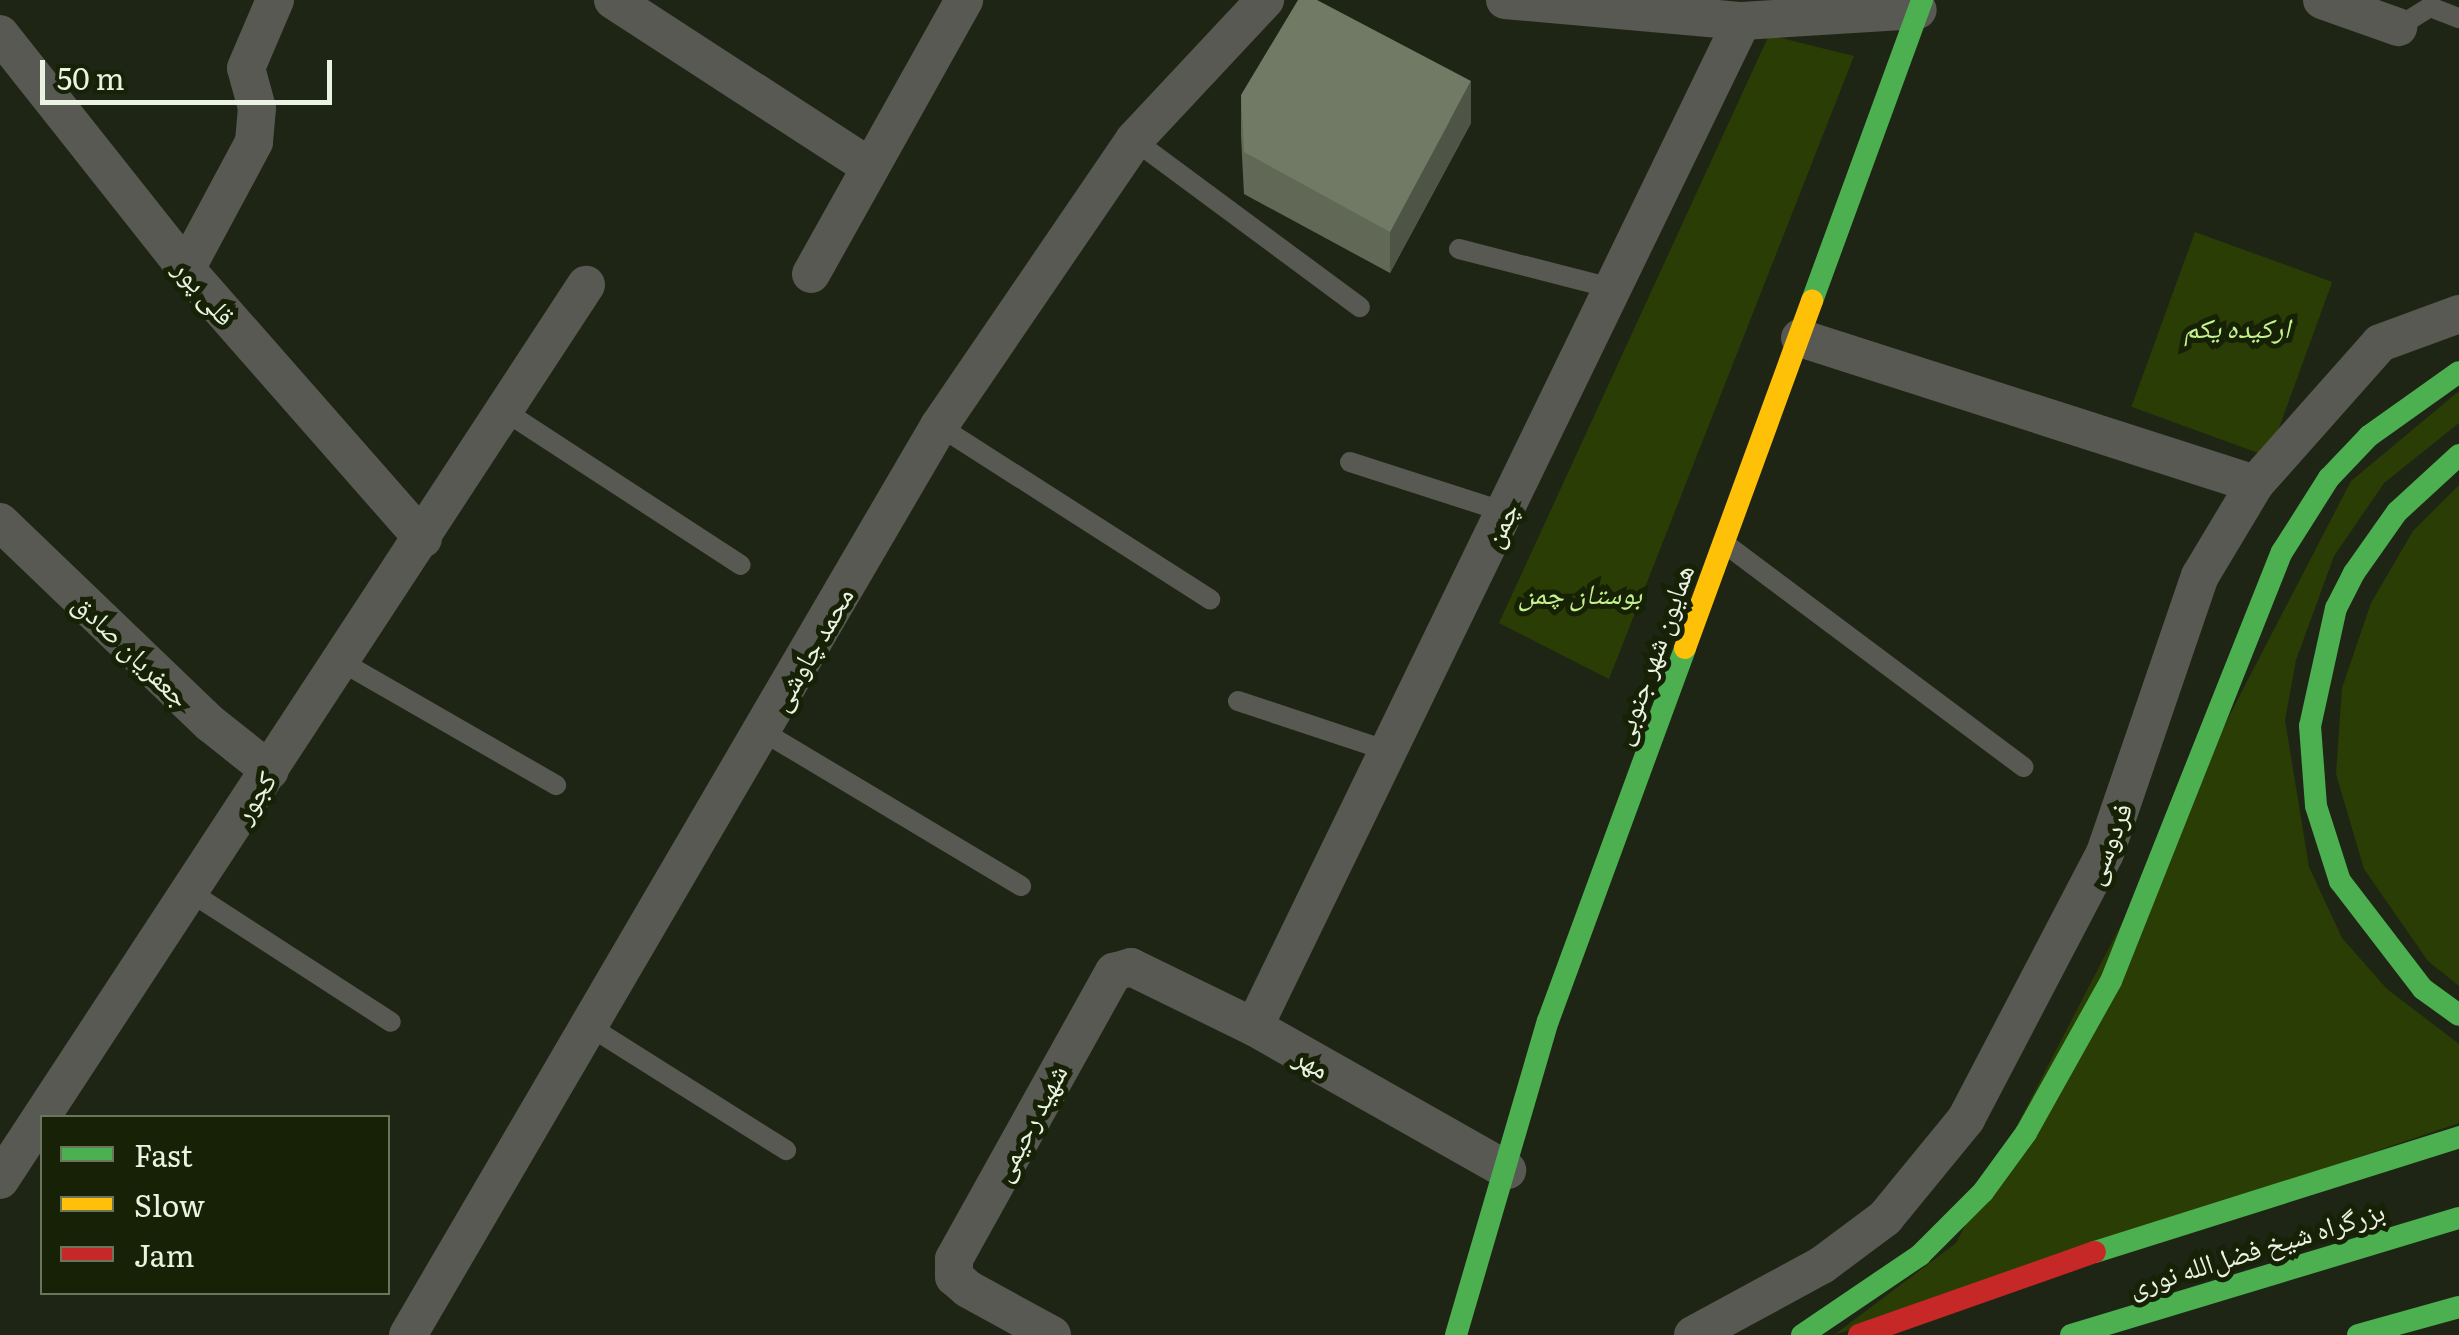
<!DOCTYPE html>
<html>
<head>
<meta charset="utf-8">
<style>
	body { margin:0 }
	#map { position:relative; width:2459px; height:1335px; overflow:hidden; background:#1f2515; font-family:Literata,"Noto Naskh Arabic",serif }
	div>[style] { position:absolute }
	.green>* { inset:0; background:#2a3d05; transform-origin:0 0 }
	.lane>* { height:20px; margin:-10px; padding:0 10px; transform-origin:10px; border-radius:10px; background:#575952 }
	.street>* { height:38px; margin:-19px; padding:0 19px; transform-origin:19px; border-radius:19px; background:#575952 }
	.fast>* { height:22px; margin:-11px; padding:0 11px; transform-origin:11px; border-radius:11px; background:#4caf50 }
	.slow>* { height:22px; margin:-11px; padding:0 11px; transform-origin:11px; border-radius:11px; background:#ffc107 }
	.jam>* { height:22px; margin:-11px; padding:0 11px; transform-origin:11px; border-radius:11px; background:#c62828 }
	.wall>* { inset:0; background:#616956 }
	.shaded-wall>* { inset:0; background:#4f5546 }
	.building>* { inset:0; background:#717a64 }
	span { translate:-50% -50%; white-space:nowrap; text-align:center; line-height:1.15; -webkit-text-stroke:10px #162106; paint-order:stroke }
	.street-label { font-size:28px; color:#eaf2e1 }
	.park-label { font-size:28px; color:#c6f28d; font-style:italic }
	.legend { position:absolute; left:40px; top:1115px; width:350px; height:180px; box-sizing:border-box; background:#162106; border:2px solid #6b755e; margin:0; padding:12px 18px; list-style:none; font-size:30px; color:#eaf2e1 }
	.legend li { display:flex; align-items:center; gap:20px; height:50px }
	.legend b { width:50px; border:2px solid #6b755e }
	.scale { position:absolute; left:40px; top:60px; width:292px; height:45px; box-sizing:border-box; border:5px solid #eaf2e1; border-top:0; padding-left:12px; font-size:30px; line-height:35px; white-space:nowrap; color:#eaf2e1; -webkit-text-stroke:8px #162106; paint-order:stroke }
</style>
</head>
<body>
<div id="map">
	<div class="green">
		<div style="clip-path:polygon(1769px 35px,1854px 56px,1609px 679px,1499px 623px)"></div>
		<div style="left:2195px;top:232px;width:146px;height:186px;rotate:20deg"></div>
		<div style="clip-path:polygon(2459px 391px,2459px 423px,2384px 483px,2334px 556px,2296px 660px,2285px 720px,2309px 867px,2342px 938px,2387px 989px,2459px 1044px,2459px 1123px,1834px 1335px,1956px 1243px,2351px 481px)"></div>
		<div style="clip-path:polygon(2459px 485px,2459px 986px,2428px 961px,2364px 869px,2336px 774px,2342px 688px,2371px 603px,2413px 531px)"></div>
	</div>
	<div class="lane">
		<div style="left:2398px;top:27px;width:38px;rotate:-32deg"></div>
		<div style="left:2430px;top:7px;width:31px;rotate:21deg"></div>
		<div style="left:1134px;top:140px;width:281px;rotate:36.5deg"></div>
		<div style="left:1459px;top:249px;width:157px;rotate:14.4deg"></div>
		<div style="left:506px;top:412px;width:280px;rotate:33.1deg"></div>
		<div style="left:939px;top:426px;width:322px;rotate:32.6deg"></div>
		<div style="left:1350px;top:462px;width:163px;rotate:17.9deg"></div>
		<div style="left:1724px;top:543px;width:374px;rotate:36.8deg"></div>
		<div style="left:342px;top:662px;width:247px;rotate:29.9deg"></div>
		<div style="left:1238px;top:701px;width:158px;rotate:18.4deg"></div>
		<div style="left:762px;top:731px;width:302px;rotate:30.9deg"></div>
		<div style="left:190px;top:892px;width:239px;rotate:32.9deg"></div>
		<div style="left:589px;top:1026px;width:233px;rotate:32.2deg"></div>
	</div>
	<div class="street">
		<div style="left:613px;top:0;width:306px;rotate:33deg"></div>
		<div style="left:1505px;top:0;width:238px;rotate:5.1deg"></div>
		<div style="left:1742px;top:21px;width:176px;rotate:-3.6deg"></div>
		<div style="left:2322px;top:0;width:81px;rotate:19.6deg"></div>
		<div style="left:0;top:34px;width:300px;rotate:51.6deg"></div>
		<div style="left:186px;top:269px;width:359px;rotate:48.7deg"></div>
		<div style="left:186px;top:269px;width:144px;rotate:-61.8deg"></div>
		<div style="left:254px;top:142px;width:34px;rotate:-85deg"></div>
		<div style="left:257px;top:108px;width:41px;rotate:-105.4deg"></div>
		<div style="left:246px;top:68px;width:74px;rotate:-66.9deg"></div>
		<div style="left:811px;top:274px;width:314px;rotate:-60.8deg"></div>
		<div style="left:1800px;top:338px;width:478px;rotate:17.8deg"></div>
		<div style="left:0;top:522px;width:292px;rotate:43.8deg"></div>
		<div style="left:211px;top:724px;width:75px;rotate:38.5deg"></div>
		<div style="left:1254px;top:1027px;width:1118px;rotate:-64.12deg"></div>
		<div style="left:0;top:1180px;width:1070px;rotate:-56.79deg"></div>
		<div style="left:408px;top:1335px;width:1053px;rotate:-59.71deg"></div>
		<div style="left:939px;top:426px;width:346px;rotate:-55.7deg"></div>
		<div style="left:1134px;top:140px;width:192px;rotate:-46.9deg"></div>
		<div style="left:1052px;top:1335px;width:96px;rotate:-151.3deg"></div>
		<div style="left:968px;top:1289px;width:18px;rotate:-139deg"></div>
		<div style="left:954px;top:1277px;width:18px;rotate:-90deg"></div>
		<div style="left:954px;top:1259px;width:329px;rotate:-60.9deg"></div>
		<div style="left:1114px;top:972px;width:18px;rotate:-16deg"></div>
		<div style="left:1131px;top:967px;width:137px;rotate:26deg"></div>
		<div style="left:1254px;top:1027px;width:291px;rotate:29.5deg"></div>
		<div style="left:1693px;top:1335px;width:147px;rotate:-28.5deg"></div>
		<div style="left:1822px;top:1265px;width:79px;rotate:-36.7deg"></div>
		<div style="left:1885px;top:1218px;width:128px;rotate:-50.7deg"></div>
		<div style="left:1966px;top:1119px;width:300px;rotate:-62.4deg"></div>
		<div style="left:2105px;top:853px;width:293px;rotate:-71.1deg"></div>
		<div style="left:2200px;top:576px;width:107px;rotate:-59.1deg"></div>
		<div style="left:2255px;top:484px;width:188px;rotate:-48.4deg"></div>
		<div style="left:2380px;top:343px;width:84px;rotate:-20.2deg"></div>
	</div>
	<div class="fast">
		<div style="left:1812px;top:301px;width:320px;rotate:-69.9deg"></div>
		<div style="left:2459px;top:455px;width:84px;rotate:137.4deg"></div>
		<div style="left:2397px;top:512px;width:75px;rotate:125.2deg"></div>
		<div style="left:2354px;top:573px;width:39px;rotate:117deg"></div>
		<div style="left:2336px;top:608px;width:121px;rotate:102.4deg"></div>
		<div style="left:2310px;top:726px;width:80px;rotate:85.7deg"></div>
		<div style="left:2316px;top:806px;width:79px;rotate:72.3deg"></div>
		<div style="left:2340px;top:881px;width:136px;rotate:52.5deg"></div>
		<div style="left:2423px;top:989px;width:44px;rotate:35.8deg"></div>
		<div style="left:2095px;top:1252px;width:382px;rotate:-17.5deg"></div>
		<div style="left:1456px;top:1335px;width:327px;rotate:-73.7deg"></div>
		<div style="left:1548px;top:1021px;width:397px;rotate:-69.8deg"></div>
		<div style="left:1802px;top:1335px;width:143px;rotate:-34.1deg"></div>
		<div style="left:1920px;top:1255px;width:89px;rotate:-45deg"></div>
		<div style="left:1983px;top:1192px;width:73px;rotate:-53.9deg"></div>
		<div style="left:2026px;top:1133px;width:174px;rotate:-60.8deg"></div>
		<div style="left:2111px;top:981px;width:462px;rotate:-68.3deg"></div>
		<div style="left:2282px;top:552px;width:88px;rotate:-57.6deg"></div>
		<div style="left:2329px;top:478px;width:58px;rotate:-46.4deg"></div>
		<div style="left:2369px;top:436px;width:110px;rotate:-35.4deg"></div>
		<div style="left:2071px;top:1335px;width:405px;rotate:-16.8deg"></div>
		<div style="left:2358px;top:1335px;width:105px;rotate:-15.5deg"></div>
	</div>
	<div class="slow">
		<div style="left:1685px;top:648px;width:370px;rotate:-69.9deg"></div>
	</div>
	<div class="jam">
		<div style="left:1859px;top:1335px;width:250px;rotate:-19.4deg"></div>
	</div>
	<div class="wall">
		<div style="clip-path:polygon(1241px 95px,1471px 123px,1390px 273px,1244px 194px,1241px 136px)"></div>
	</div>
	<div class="shaded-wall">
		<div style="clip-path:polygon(1471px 81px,1471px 123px,1390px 273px,1390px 232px)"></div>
	</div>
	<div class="building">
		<div style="clip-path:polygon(1298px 0,1317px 0,1471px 81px,1390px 232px,1244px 152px,1241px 95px)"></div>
	</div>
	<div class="street-label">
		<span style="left:206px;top:291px;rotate:49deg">قلی پور</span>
		<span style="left:1499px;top:524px;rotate:-64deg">چمن</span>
		<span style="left:810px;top:648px;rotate:-60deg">محمد چاوشی</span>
		<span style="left:133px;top:649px;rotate:44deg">جعفریان صادق</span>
		<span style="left:1651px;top:654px;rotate:-70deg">همایون‌ شهر جنوبی</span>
		<span style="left:253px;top:796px;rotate:-57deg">کجور</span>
		<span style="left:2106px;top:843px;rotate:-68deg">فردوسی</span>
		<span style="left:1313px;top:1061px;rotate:30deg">مهر</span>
		<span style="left:1028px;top:1122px;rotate:-62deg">شهید رحیمی</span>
		<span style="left:2256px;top:1247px;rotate:-17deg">بزرگراه شیخ فضل‌الله نوری</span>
	</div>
	<div class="park-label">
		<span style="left:2237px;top:326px">ارکیده یکم</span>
		<span style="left:1580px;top:592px">بوستان چمن</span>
	</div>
	<ul class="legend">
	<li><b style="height:12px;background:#4caf50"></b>Fast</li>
	<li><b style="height:12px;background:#ffc107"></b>Slow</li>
	<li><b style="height:12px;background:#c62828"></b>Jam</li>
	</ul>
	<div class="scale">50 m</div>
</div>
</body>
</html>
